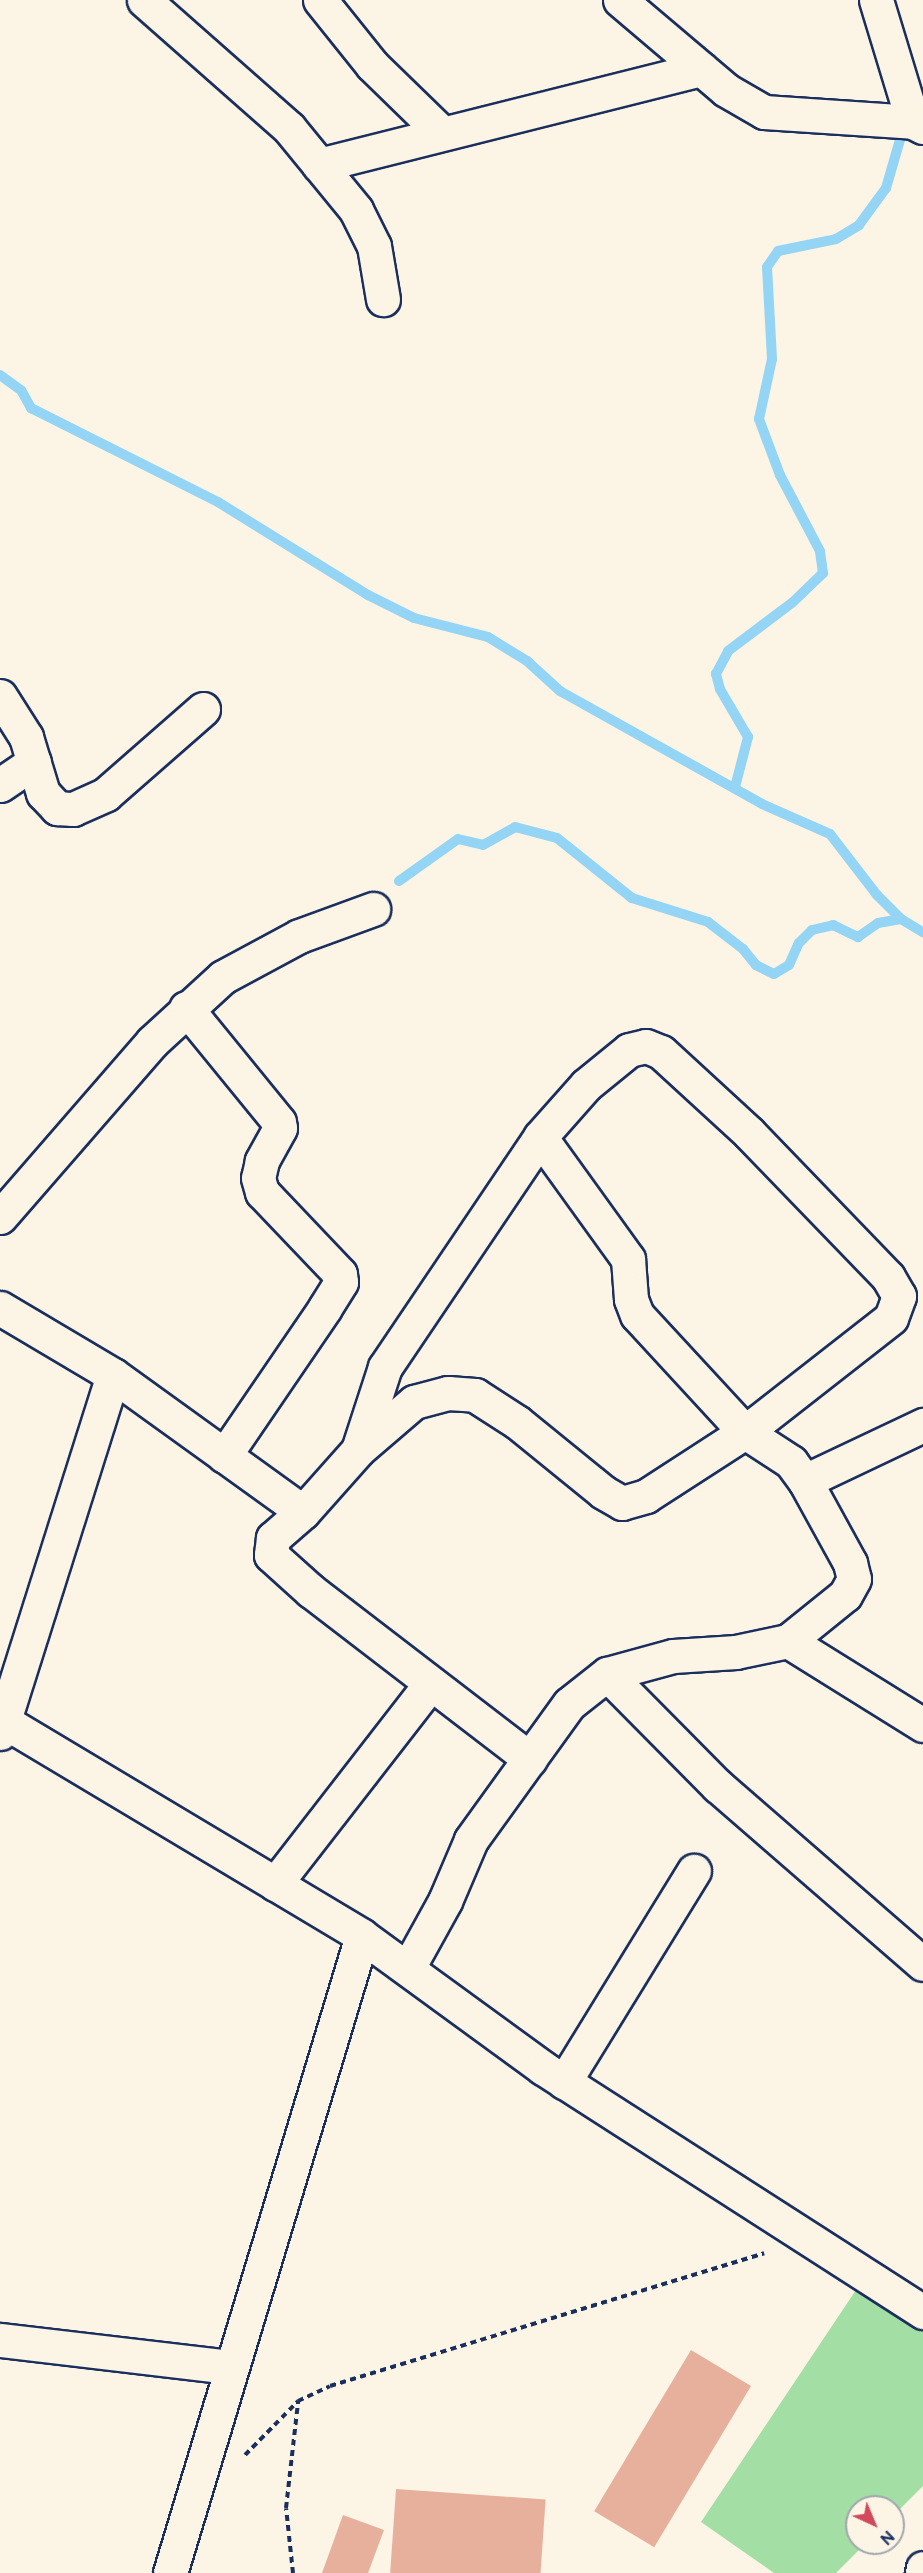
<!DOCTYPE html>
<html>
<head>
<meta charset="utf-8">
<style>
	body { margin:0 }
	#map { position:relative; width:923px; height:2573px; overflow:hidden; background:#fcf5e5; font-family:"Balsamiq Sans",sans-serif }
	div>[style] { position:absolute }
	.green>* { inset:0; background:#a3dfa5 }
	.stream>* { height:10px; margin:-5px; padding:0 5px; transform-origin:5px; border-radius:5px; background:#94d4f5 }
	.building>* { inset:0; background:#e7b09c; transform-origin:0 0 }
	.path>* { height:4px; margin-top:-2px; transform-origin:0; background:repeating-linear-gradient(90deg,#1b2f5e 0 6px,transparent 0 10.5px) }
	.roads { filter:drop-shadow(2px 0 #1b2f5e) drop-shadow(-2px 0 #1b2f5e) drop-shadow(0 2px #1b2f5e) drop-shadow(0 -2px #1b2f5e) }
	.minor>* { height:33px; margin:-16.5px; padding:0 16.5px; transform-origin:16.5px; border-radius:16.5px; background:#fcf5e5 }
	span { translate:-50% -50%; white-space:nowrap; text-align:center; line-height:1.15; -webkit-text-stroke:4.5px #fcf5e5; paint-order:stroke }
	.north { position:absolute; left:845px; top:2495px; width:60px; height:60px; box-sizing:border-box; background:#fcf5e5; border:2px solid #a2a6af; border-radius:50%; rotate:136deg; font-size:16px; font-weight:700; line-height:24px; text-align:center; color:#1b2f5e }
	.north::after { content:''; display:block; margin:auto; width:21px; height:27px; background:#d1495b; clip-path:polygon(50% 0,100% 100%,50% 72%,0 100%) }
</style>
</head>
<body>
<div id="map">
	<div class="green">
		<div style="clip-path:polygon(866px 2275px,923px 2312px,923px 2486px,893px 2516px,893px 2507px,857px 2507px,857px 2543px,866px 2543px,836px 2573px,774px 2573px,701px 2522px)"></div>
	</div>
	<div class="stream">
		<div style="left:0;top:375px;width:26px;rotate:36deg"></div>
		<div style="left:21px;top:390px;width:21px;rotate:61deg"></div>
		<div style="left:31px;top:408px;width:209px;rotate:26.7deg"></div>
		<div style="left:218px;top:502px;width:176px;rotate:31.8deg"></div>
		<div style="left:368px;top:595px;width:51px;rotate:26.6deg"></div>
		<div style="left:414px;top:618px;width:76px;rotate:14.4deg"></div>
		<div style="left:488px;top:637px;width:46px;rotate:31.6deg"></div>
		<div style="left:527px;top:661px;width:45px;rotate:42.3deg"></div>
		<div style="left:560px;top:691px;width:231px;rotate:29.2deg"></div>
		<div style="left:762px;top:804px;width:74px;rotate:23.8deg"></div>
		<div style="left:830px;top:834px;width:77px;rotate:52.4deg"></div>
		<div style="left:877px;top:895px;width:34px;rotate:45deg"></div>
		<div style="left:901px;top:919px;width:26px;rotate:31deg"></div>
		<div style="left:735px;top:787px;width:52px;rotate:-75.4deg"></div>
		<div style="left:748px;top:737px;width:56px;rotate:-120.3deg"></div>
		<div style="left:720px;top:689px;width:16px;rotate:-105deg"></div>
		<div style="left:716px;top:674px;width:26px;rotate:-62deg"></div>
		<div style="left:728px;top:651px;width:81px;rotate:-37deg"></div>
		<div style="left:793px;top:602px;width:42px;rotate:-44deg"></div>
		<div style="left:823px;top:573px;width:22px;rotate:-98deg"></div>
		<div style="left:820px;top:551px;width:86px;rotate:-117.8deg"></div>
		<div style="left:780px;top:475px;width:60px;rotate:-110.6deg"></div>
		<div style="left:759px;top:419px;width:61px;rotate:-77.8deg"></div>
		<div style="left:772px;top:359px;width:92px;rotate:-93.1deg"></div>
		<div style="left:767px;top:267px;width:19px;rotate:-55deg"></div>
		<div style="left:778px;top:251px;width:59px;rotate:-11.7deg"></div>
		<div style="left:836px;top:239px;width:27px;rotate:-31deg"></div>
		<div style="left:859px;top:225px;width:46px;rotate:-53.9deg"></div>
		<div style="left:886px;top:188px;width:57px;rotate:-73.8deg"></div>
		<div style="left:399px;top:881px;width:72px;rotate:-35.4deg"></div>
		<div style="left:458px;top:839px;width:26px;rotate:13deg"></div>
		<div style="left:483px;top:845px;width:37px;rotate:-29deg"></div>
		<div style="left:515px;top:827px;width:43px;rotate:14.7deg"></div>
		<div style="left:557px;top:838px;width:96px;rotate:38.7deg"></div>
		<div style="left:632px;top:898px;width:80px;rotate:17.5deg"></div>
		<div style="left:708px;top:922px;width:44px;rotate:37.6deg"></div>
		<div style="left:743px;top:949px;width:21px;rotate:51deg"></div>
		<div style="left:756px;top:965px;width:20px;rotate:27deg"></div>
		<div style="left:774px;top:974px;width:17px;rotate:-31deg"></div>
		<div style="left:789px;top:965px;width:24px;rotate:-66deg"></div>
		<div style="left:799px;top:943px;width:18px;rotate:-45deg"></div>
		<div style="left:812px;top:930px;width:22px;rotate:-13deg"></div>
		<div style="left:833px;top:925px;width:28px;rotate:26deg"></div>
		<div style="left:858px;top:937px;width:24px;rotate:-35deg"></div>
		<div style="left:878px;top:923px;width:23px;rotate:-10deg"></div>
	</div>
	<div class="building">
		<div style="left:691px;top:2350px;width:70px;height:188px;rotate:31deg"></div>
		<div style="left:396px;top:2489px;width:150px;height:84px;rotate:4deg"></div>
		<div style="clip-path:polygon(343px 2515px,384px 2530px,368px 2573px,322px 2573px)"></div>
	</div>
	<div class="path">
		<div style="left:245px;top:2455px;width:76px;rotate:-45.5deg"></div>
		<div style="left:298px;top:2401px;width:35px;rotate:-25deg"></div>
		<div style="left:330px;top:2386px;width:454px;rotate:-17deg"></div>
		<div style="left:293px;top:2573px;width:65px;rotate:-96.1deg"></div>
		<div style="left:286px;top:2508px;width:107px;rotate:-83.5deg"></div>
	</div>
	<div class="roads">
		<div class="minor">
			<div style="left:144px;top:0;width:193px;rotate:41.4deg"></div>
			<div style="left:289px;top:128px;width:106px;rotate:50.7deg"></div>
			<div style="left:356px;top:210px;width:40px;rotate:63.4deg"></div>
			<div style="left:374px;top:246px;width:54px;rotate:80.4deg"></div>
			<div style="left:320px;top:0;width:83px;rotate:51.3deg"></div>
			<div style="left:372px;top:65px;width:98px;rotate:44.2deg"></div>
			<div style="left:620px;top:0;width:139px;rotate:40.3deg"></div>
			<div style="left:726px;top:90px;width:44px;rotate:30.1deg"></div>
			<div style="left:764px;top:112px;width:149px;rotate:3.8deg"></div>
			<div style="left:876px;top:0;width:127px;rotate:73.1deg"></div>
			<div style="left:913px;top:122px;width:11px;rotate:27deg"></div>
			<div style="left:319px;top:165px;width:394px;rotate:-14.1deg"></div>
			<div style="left:0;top:696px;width:49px;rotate:57.6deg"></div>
			<div style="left:26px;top:737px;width:59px;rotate:73.1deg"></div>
			<div style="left:43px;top:793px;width:21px;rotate:47deg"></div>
			<div style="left:57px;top:808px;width:16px;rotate:4deg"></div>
			<div style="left:73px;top:809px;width:36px;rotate:-24deg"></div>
			<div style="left:106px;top:794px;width:129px;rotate:-41.2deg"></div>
			<div style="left:0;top:785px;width:41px;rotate:-34.1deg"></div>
			<div style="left:186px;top:1008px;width:147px;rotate:50.8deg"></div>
			<div style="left:279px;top:1122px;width:6px;rotate:81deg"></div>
			<div style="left:280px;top:1128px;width:38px;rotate:119deg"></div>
			<div style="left:262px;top:1161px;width:17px;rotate:103deg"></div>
			<div style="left:258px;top:1178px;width:15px;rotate:74deg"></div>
			<div style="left:262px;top:1192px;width:113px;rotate:46.4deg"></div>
			<div style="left:340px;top:1274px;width:8px;rotate:83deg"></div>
			<div style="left:341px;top:1282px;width:31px;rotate:122deg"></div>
			<div style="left:325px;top:1308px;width:179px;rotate:124.3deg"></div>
			<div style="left:0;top:1217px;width:232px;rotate:-49deg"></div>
			<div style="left:152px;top:1042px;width:96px;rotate:-42.5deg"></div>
			<div style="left:223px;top:977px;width:86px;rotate:-28.3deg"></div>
			<div style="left:299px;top:936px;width:79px;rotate:-20deg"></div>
			<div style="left:0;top:1308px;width:131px;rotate:30.7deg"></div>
			<div style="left:113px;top:1375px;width:234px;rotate:35.8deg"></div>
			<div style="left:303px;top:1512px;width:83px;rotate:-48.4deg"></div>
			<div style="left:358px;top:1450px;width:74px;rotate:-40.6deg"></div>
			<div style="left:414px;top:1402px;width:35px;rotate:-15deg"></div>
			<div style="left:448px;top:1393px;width:27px;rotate:4deg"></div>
			<div style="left:475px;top:1395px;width:50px;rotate:32.7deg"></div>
			<div style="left:517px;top:1422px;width:111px;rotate:39.1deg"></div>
			<div style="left:603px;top:1492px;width:22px;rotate:30deg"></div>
			<div style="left:622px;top:1503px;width:25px;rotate:-16deg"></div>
			<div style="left:646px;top:1496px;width:118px;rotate:-32.9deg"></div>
			<div style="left:745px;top:1432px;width:55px;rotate:33.1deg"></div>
			<div style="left:791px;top:1462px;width:24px;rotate:54deg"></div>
			<div style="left:805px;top:1481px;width:94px;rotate:61.2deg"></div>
			<div style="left:850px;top:1563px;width:16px;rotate:76deg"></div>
			<div style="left:854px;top:1579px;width:18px;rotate:119deg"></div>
			<div style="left:845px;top:1595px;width:73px;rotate:141.1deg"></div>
			<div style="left:788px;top:1641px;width:53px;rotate:168.1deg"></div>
			<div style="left:736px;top:1652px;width:63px;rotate:176.4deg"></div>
			<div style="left:673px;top:1656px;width:68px;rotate:164.7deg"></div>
			<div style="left:607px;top:1674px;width:48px;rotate:141.7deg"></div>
			<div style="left:569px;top:1704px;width:168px;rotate:125.8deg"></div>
			<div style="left:471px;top:1840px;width:66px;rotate:113.1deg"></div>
			<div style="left:445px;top:1901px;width:77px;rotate:118.9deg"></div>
			<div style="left:358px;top:1450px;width:87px;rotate:-72deg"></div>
			<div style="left:385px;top:1367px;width:277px;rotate:-56deg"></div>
			<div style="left:540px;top:1137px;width:69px;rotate:-48.5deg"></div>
			<div style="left:586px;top:1085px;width:55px;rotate:-39.1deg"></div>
			<div style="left:629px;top:1050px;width:17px;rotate:-13deg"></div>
			<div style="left:646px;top:1046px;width:16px;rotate:22deg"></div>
			<div style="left:661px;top:1052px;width:120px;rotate:42.6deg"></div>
			<div style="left:749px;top:1133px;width:200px;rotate:46deg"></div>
			<div style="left:888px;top:1277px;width:22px;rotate:60deg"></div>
			<div style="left:899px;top:1296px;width:23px;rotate:110deg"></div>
			<div style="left:891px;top:1318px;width:185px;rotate:142deg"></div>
			<div style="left:745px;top:1432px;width:159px;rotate:-132.7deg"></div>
			<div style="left:637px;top:1315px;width:17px;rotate:-111deg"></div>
			<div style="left:631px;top:1299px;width:40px;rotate:-94.3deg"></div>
			<div style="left:628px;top:1259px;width:150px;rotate:-125.8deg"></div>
			<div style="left:805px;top:1481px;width:131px;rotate:-25.4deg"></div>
			<div style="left:303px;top:1512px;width:40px;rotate:139deg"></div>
			<div style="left:273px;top:1538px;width:17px;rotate:97deg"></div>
			<div style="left:271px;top:1555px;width:54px;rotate:42deg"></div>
			<div style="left:311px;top:1591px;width:276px;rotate:37.5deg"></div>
			<div style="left:788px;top:1641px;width:159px;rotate:31.9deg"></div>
			<div style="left:607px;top:1674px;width:158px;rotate:45.3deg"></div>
			<div style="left:718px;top:1786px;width:271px;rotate:41deg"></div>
			<div style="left:0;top:1719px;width:422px;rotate:30.9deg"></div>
			<div style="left:362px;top:1936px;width:224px;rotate:36.1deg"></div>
			<div style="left:543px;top:2068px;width:452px;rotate:32.7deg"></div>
			<div style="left:0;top:1733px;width:375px;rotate:-72.5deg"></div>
			<div style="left:275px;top:1884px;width:254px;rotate:-52.2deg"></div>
			<div style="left:564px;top:2082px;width:248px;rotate:-58.4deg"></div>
			<div style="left:0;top:2340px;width:232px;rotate:6.7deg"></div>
			<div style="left:170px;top:2573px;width:665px;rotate:-73.23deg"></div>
			<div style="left:922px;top:2573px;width:5px;rotate:-79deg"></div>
		</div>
	</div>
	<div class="north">N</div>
</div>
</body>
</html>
